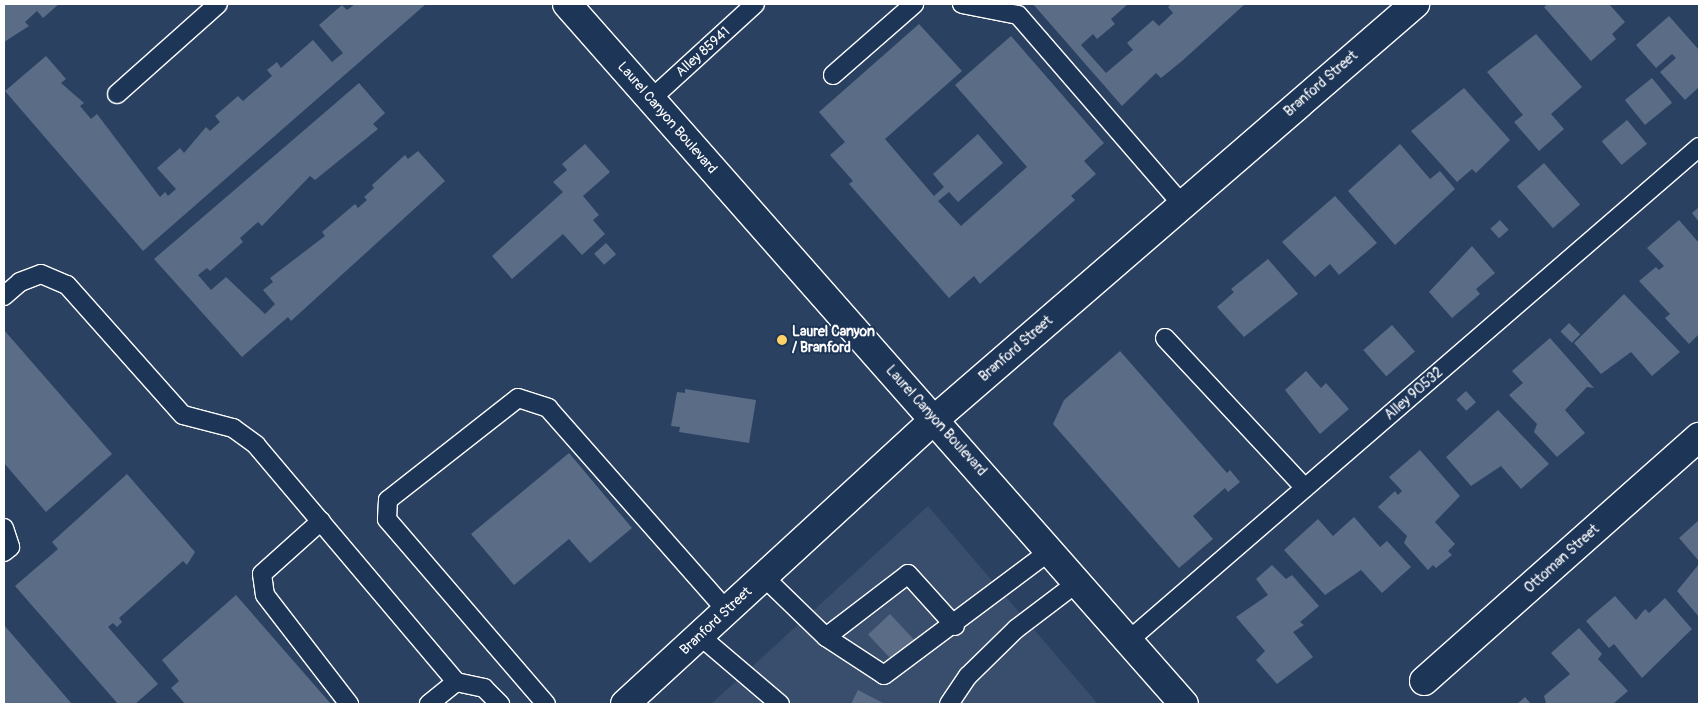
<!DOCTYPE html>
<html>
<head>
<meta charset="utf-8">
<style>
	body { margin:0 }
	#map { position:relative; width:1703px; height:708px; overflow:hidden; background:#2a4161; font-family:Pangolin,sans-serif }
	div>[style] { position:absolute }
	.built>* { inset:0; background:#394e6c }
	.building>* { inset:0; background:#5b6c86; transform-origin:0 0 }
	.roads { filter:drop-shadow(1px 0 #fff) drop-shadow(-1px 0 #fff) drop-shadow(0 1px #fff) drop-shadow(0 -1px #fff) }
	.service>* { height:18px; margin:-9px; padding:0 9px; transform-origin:9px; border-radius:9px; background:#1d3557 }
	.minor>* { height:28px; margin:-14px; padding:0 14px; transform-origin:14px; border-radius:14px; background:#1d3557 }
	.secondary>* { height:28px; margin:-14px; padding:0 14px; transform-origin:14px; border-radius:14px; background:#1d3557 }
	.primary>* { height:28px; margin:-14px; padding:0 14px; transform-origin:14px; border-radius:14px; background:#1d3557 }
	.dots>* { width:14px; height:14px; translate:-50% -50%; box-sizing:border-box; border:2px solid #1d3557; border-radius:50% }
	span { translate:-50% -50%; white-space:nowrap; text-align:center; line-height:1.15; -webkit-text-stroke:4px #1d3557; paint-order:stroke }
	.street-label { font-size:14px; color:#fff }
	.poi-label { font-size:14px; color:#fff; font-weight:700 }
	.left { translate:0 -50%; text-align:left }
	.frame { position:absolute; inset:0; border:5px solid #fff; pointer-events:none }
</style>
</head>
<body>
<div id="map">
	<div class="built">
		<div style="clip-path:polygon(928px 506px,1098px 704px,711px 704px)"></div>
	</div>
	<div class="building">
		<div style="clip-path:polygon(4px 4px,59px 4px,43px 18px,37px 11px,25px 22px,29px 26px,4px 42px)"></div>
		<div style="clip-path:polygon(355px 4px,426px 4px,143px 251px,5px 91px,46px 56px,66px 79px,61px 83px,84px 103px,80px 106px,91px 119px,97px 114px,160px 197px,165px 192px,168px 196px,176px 189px,157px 168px,180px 148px,184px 153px,206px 127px,210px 131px,220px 122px,215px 116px,238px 96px,243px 101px,272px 76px,267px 70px,277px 62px,281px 68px,313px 40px,332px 62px,343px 53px,319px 25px,342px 5px,347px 10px)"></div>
		<div style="clip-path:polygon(1033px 4px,1128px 4px,1111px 19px,1115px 24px,1097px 39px,1093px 34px,1081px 45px,1106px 73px,1133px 50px,1127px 43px,1153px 20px,1159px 26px,1173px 13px,1168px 7px,1171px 4px,1245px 4px,1182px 61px,1161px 78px,1156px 73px,1122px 106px)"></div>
		<div style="clip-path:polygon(1548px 4px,1609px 4px,1625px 22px,1612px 34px,1616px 39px,1591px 61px,1544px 7px)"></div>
		<div style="clip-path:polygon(1669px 16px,1699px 50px,1699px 87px,1685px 100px,1660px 72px,1676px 58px,1672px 54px,1656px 68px,1636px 45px)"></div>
		<div style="clip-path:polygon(919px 24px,962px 71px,885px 139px,934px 196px,944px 187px,933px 174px,978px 134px,1003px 163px,958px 202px,949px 192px,938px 201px,961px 226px,1027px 167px,955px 85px,1011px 36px,1104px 143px,1084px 161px,1096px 174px,1071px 196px,1075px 200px,980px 284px,974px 276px,949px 298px,849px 184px,853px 181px,830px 155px,845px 142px,819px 112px)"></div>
		<div style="clip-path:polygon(1536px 34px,1582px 87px,1551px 114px,1564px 129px,1539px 151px,1514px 122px,1523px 115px,1487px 72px)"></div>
		<div style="left:1652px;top:78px;width:32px;height:35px;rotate:51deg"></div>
		<div style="clip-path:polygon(359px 83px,385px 113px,373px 124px,378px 129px,315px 180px,310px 176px,262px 226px,258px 222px,240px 238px,243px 242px,210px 271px,207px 268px,198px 275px,211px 290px,226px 277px,265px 314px,275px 304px,263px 290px,273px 282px,270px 278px,325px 236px,322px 232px,355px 204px,358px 208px,367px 200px,364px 197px,374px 188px,372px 185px,405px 155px,408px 159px,418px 151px,445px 181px,291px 321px,288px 317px,242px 357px,154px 259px)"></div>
		<div style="clip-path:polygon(1464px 88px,1510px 140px,1476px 173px,1472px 169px,1457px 182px,1411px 131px)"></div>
		<div style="left:1627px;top:120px;width:31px;height:33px;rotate:50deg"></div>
		<div style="clip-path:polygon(585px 144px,610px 172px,583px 196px,599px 215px,593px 220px,605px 234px,582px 255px,563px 234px,512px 279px,492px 256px,563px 192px,553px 182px,567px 170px,562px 164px)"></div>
		<div style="clip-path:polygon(1400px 144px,1430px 179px,1440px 171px,1455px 189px,1395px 245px,1348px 191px)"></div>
		<div style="left:1544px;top:163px;width:55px;height:36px;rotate:49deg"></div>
		<div style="clip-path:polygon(1335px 196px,1377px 243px,1339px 275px,1330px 264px,1315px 277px,1282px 242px)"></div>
		<div style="clip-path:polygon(1699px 207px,1699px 222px,1692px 213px)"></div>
		<div style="left:1500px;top:220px;width:13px;height:13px;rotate:48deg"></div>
		<div style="clip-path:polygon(1679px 220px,1699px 243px,1699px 334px,1689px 344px,1665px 318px,1670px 314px,1639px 281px,1656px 267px,1659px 270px,1664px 266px,1647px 248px)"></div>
		<div style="left:606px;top:243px;width:15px;height:16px;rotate:48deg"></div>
		<div style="clip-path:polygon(1472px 246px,1495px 273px,1476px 289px,1480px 294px,1452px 318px,1429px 292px)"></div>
		<div style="clip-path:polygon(1268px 259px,1298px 294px,1244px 337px,1217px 307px,1234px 292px,1231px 289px)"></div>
		<div style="clip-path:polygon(1624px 294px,1680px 352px,1652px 376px,1631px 352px,1601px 374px,1574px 343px)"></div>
		<div style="left:1569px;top:323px;width:16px;height:12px;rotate:45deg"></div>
		<div style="left:1392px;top:325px;width:35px;height:38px;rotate:49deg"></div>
		<div style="clip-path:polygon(4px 330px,112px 454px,46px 512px,4px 463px)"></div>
		<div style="clip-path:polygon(1550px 338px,1594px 388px,1587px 387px,1565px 410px,1585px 433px,1557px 457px,1534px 432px,1537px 424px,1509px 395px,1523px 383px,1512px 371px)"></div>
		<div style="clip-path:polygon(1120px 351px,1227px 473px,1230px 470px,1240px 482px,1228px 492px,1225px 488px,1193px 516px,1213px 539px,1179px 568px,1053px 424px,1064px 400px)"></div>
		<div style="clip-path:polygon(1306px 371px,1321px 388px,1326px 383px,1349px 409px,1320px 434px,1285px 390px)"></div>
		<div style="clip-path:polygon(685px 389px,756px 400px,749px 443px,679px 432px,680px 427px,671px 426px,677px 392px,685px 393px)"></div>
		<div style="left:1466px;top:391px;width:15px;height:13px;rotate:48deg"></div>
		<div style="clip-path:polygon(1498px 410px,1549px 464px,1521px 489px,1501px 466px,1471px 486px,1446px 457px)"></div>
		<div style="clip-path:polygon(1420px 450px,1460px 496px,1435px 522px,1455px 544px,1448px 551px,1452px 555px,1436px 568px,1433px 565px,1428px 570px,1404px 543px,1407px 536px,1378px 507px,1395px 491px,1398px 495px,1402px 491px,1389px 477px)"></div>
		<div style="clip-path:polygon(569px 453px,632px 528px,590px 563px,569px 539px,514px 585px,471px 534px)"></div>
		<div style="clip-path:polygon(127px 474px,195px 552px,187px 565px,183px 561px,119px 618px,122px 622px,117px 627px,113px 623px,108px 627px,158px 684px,135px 704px,118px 704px,15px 586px,58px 549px,52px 542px)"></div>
		<div style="clip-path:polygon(1354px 517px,1380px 547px,1387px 541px,1411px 567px,1382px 593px,1361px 570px,1325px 595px,1284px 550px,1318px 519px,1333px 536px)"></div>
		<div style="clip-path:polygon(1699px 520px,1699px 561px,1679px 538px)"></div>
		<div style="clip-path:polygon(1699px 564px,1699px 617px,1677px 591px)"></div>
		<div style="clip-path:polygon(1272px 565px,1286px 579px,1292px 575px,1319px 606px,1300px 622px,1304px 625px,1293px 632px,1313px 657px,1277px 684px,1256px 660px,1265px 651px,1236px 617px,1268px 595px,1256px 579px)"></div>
		<div style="clip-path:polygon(236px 595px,331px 704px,185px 704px,171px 688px,179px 681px,162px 660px)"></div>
		<div style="clip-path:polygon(1615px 596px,1636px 620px,1645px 609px,1649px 613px,1665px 598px,1692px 629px,1642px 678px,1614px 644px,1609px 648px,1586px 621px)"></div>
		<div style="left:890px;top:614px;width:35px;height:30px;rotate:47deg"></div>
		<div style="clip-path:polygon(4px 625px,72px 704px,4px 704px)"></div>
		<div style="clip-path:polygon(1579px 628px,1602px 654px,1598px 659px,1628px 691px,1613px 704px,1546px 703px,1544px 696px,1570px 674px,1551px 653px)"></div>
		<div style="clip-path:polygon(858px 690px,885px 704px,851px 704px)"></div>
		<div style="clip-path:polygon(1525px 697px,1531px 704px,1517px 704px)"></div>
	</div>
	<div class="roads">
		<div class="service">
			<div style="left:962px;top:4px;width:57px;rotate:11.1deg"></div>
			<div style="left:1018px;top:15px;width:250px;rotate:49.1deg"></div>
			<div style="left:833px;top:75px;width:108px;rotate:-41.2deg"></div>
			<div style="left:117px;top:94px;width:135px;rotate:-41.7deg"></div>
			<div style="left:650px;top:100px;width:142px;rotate:-42.4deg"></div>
			<div style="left:4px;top:296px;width:21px;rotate:-41deg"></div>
			<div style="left:20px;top:282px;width:22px;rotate:-21deg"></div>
			<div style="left:41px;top:274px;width:28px;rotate:23deg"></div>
			<div style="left:67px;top:285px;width:174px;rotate:48.3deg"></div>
			<div style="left:183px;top:415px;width:52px;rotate:14.6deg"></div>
			<div style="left:233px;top:428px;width:29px;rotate:36deg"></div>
			<div style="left:256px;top:445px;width:310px;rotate:49.8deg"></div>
			<div style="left:456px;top:682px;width:35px;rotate:141deg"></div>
			<div style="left:1165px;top:338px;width:205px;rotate:47deg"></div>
			<div style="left:321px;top:521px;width:79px;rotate:138.1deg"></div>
			<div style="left:262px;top:574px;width:21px;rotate:82deg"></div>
			<div style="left:265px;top:595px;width:138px;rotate:52.4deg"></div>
			<div style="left:4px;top:528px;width:20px;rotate:72deg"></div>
			<div style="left:10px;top:547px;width:8px;rotate:140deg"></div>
			<div style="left:764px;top:577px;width:86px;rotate:44.1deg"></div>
			<div style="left:826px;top:637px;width:103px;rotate:-37.5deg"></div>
			<div style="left:908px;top:574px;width:70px;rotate:47.9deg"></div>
			<div style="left:700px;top:636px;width:105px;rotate:40.4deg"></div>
			<div style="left:826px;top:637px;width:69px;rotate:33.2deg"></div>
			<div style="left:884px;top:675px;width:207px;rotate:-36.8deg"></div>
			<div style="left:1128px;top:641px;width:755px;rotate:-40.86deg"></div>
			<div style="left:456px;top:682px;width:29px;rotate:12deg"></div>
			<div style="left:484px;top:688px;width:23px;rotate:45deg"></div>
			<div style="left:546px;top:704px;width:244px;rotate:-130.7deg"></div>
			<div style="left:387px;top:519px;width:19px;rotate:-87deg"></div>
			<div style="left:388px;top:500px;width:165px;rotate:-38.1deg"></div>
			<div style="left:518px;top:398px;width:32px;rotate:18deg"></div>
			<div style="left:548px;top:408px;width:271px;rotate:48.6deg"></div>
			<div style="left:949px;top:704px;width:34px;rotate:-56deg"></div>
			<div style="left:968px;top:676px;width:67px;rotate:-44.4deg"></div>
			<div style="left:1016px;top:629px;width:78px;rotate:-37.2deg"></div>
		</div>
		<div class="minor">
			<div style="left:1424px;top:681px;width:368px;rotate:-41.6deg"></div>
		</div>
		<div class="secondary">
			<div style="left:625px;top:704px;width:421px;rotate:-42.6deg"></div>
			<div style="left:935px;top:419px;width:635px;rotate:-40.85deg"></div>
		</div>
		<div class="primary">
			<div style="left:567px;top:4px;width:933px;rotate:48.61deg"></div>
		</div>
	</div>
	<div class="dots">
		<div style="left:782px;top:340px;background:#ffd166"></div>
	</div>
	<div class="street-label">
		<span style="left:703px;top:52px;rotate:-42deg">Alley 85941</span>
		<span style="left:1321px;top:84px;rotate:-41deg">Branford Street</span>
		<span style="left:667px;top:118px;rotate:49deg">Laurel Canyon Boulevard</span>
		<span style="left:1016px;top:349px;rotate:-41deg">Branford Street</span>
		<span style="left:1414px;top:394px;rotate:-41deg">Alley 90532</span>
		<span style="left:936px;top:421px;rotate:48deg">Laurel Canyon Boulevard</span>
		<span style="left:1562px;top:559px;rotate:-42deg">Ottoman Street</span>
		<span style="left:716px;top:621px;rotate:-43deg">Branford Street</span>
	</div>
	<div class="poi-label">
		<span class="left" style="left:792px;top:340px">Laurel Canyon<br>/ Branford</span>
	</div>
	<div class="frame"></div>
</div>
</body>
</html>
